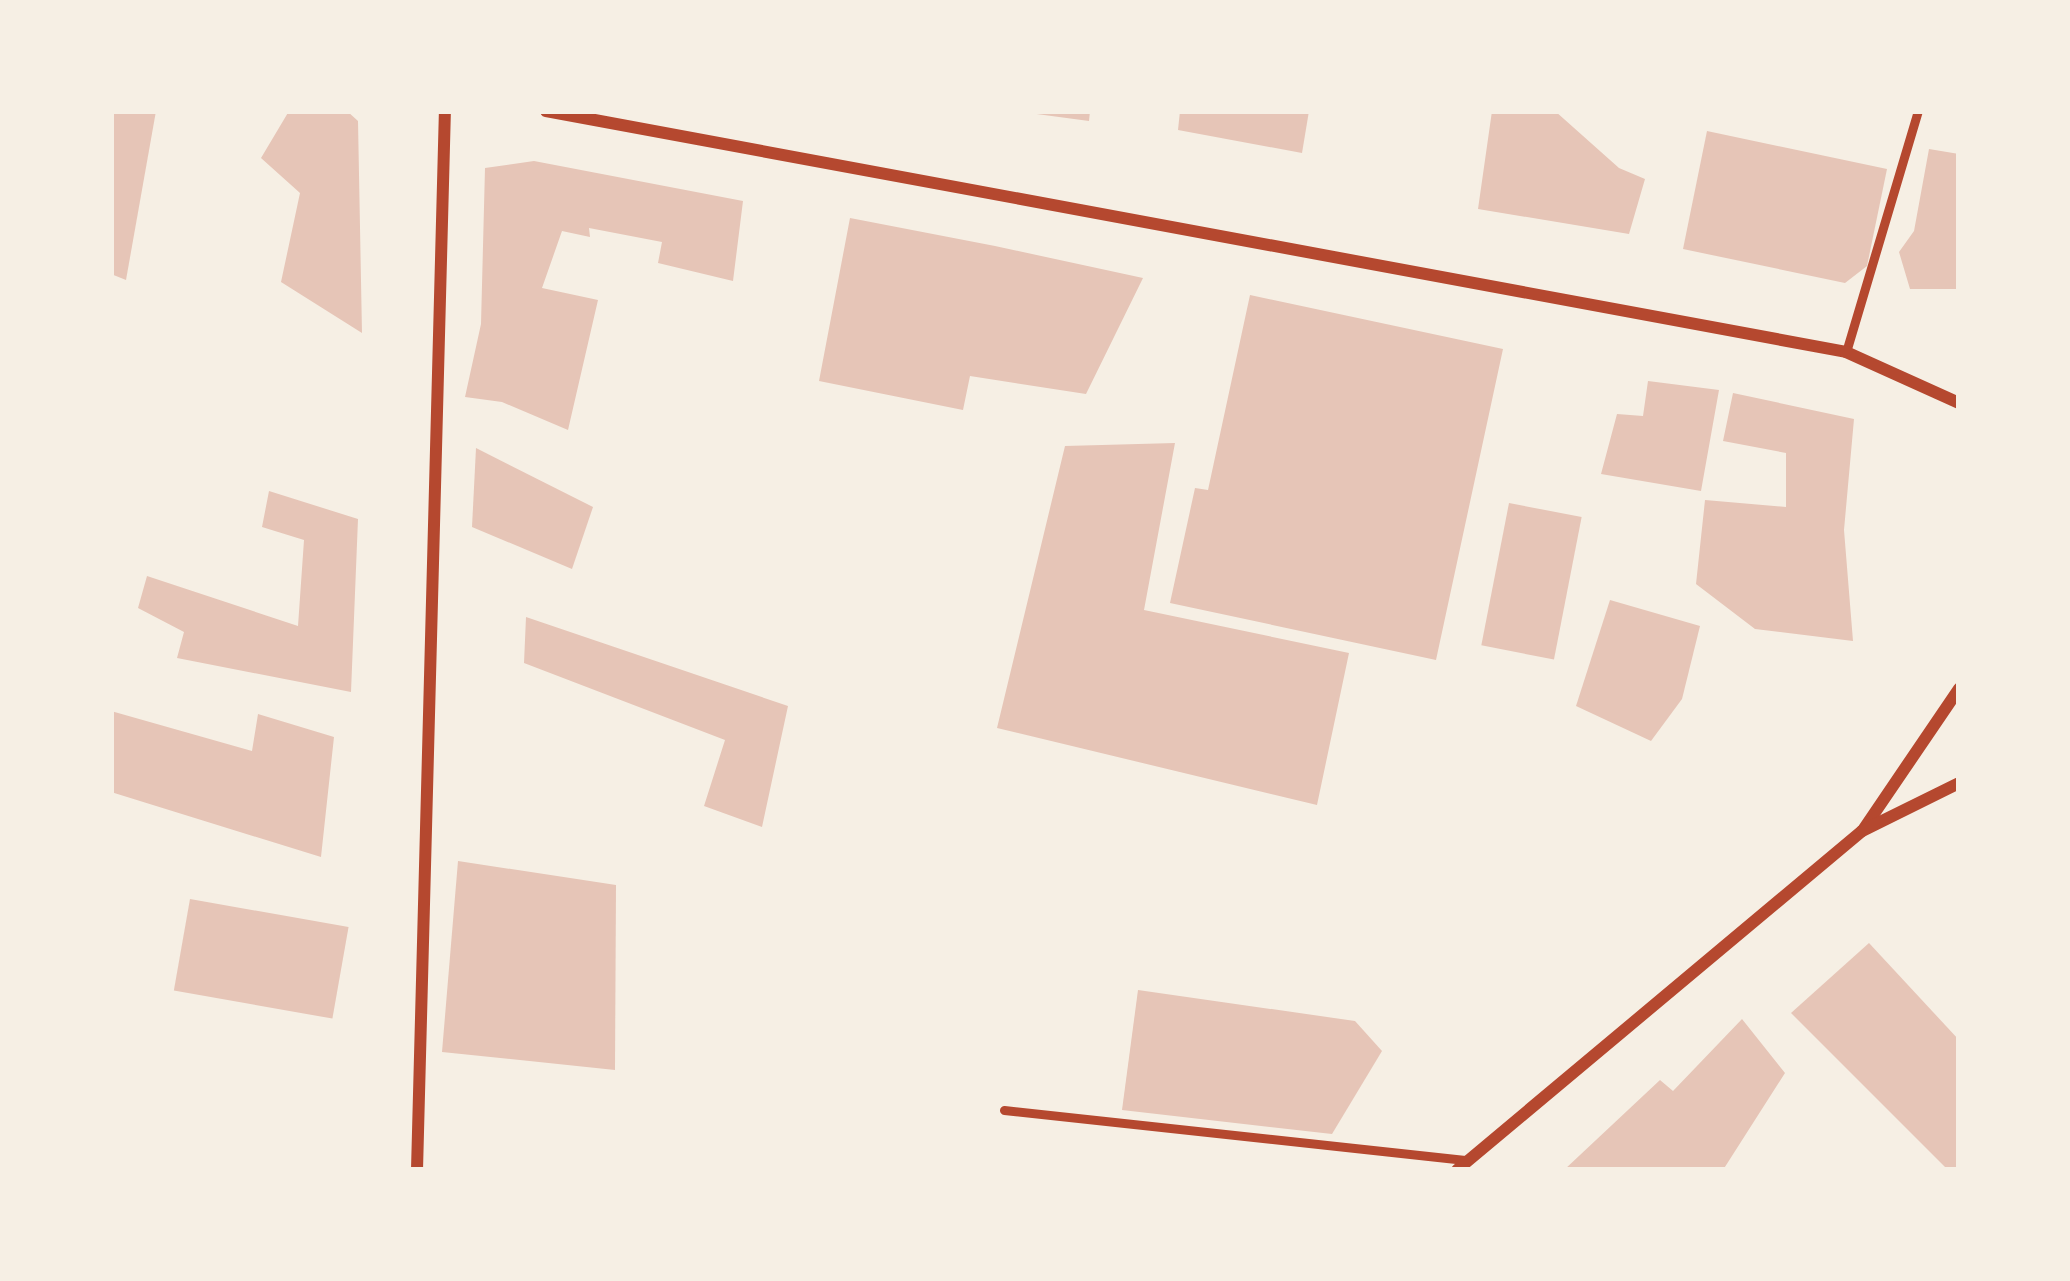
<!DOCTYPE html>
<html>
<head>
<meta charset="utf-8">
<style>
	body { margin:0 }
	#map { position:relative; width:2070px; height:1281px; overflow:hidden; background:#f6efe4; font-family:Karla,sans-serif }
	div>[style] { position:absolute }
	.building>* { inset:0; background:#e6c5b7; transform-origin:0 0 }
	.service>* { height:9px; margin:-4.5px; padding:0 4.5px; transform-origin:4.5px; border-radius:4.5px; background:#b5482f }
	.minor>* { height:12px; margin:-6px; padding:0 6px; transform-origin:6px; border-radius:6px; background:#b5482f }
	span { translate:-50% -50%; white-space:nowrap; text-align:center; line-height:1.15; -webkit-text-stroke:12px #f6efe4; paint-order:stroke }
	.frame { position:absolute; inset:0; border:114px solid #f6efe4; pointer-events:none }
</style>
</head>
<body>
<div id="map">
	<div class="building">
		<div style="clip-path:polygon(111px 111px,156px 111px,126px 280px,111px 274px)"></div>
		<div style="clip-path:polygon(289px 111px,347px 111px,358px 121px,362px 333px,281px 282px,300px 193px,261px 158px)"></div>
		<div style="clip-path:polygon(1015px 111px,1090px 111px,1089px 121px)"></div>
		<div style="clip-path:polygon(1180px 111px,1309px 111px,1302px 153px,1178px 130px)"></div>
		<div style="clip-path:polygon(1492px 111px,1555px 111px,1619px 168px,1645px 179px,1629px 234px,1478px 209px)"></div>
		<div style="clip-path:polygon(1707px 131px,1887px 169px,1867px 266px,1845px 283px,1683px 249px)"></div>
		<div style="clip-path:polygon(1929px 149px,1959px 154px,1959px 289px,1910px 289px,1899px 252px,1914px 231px)"></div>
		<div style="clip-path:polygon(534px 161px,743px 201px,733px 281px,658px 263px,662px 242px,589px 228px,590px 237px,562px 231px,542px 288px,598px 300px,568px 430px,502px 402px,465px 397px,481px 324px,485px 168px)"></div>
		<div style="clip-path:polygon(850px 218px,995px 246px,1143px 278px,1086px 394px,970px 376px,963px 410px,819px 381px)"></div>
		<div style="clip-path:polygon(1250px 295px,1503px 349px,1436px 660px,1170px 603px,1195px 488px,1208px 490px)"></div>
		<div style="clip-path:polygon(1648px 381px,1719px 390px,1701px 491px,1601px 474px,1617px 414px,1643px 416px)"></div>
		<div style="clip-path:polygon(1733px 393px,1854px 419px,1844px 530px,1853px 641px,1755px 629px,1696px 584px,1705px 500px,1786px 507px,1786px 453px,1723px 441px)"></div>
		<div style="clip-path:polygon(1175px 443px,1144px 610px,1349px 653px,1317px 805px,997px 728px,1065px 446px)"></div>
		<div style="clip-path:polygon(476px 448px,593px 507px,572px 569px,472px 527px)"></div>
		<div style="clip-path:polygon(269px 491px,358px 519px,351px 692px,177px 658px,184px 632px,138px 608px,147px 576px,298px 626px,304px 540px,262px 527px)"></div>
		<div style="left:1509px;top:503px;width:74px;height:145px;rotate:11deg"></div>
		<div style="clip-path:polygon(1610px 600px,1700px 626px,1682px 699px,1651px 741px,1576px 706px)"></div>
		<div style="clip-path:polygon(526px 617px,788px 706px,762px 827px,704px 806px,725px 740px,524px 663px)"></div>
		<div style="clip-path:polygon(111px 711px,252px 751px,258px 714px,334px 737px,321px 857px,111px 792px)"></div>
		<div style="clip-path:polygon(458px 861px,616px 885px,615px 1070px,442px 1052px)"></div>
		<div style="left:190px;top:899px;width:161px;height:93px;rotate:10deg"></div>
		<div style="clip-path:polygon(1869px 943px,1959px 1040px,1959px 1170px,1948px 1170px,1791px 1013px)"></div>
		<div style="clip-path:polygon(1138px 990px,1355px 1021px,1382px 1051px,1332px 1134px,1122px 1110px)"></div>
		<div style="clip-path:polygon(1742px 1019px,1785px 1073px,1723px 1170px,1564px 1170px,1660px 1080px,1673px 1091px)"></div>
	</div>
	<div class="service">
		<div style="left:1846px;top:352px;width:252px;rotate:-73.4deg"></div>
		<div style="left:1004px;top:1110px;width:466px;rotate:6.2deg"></div>
	</div>
	<div class="minor">
		<div style="left:546px;top:111px;width:1322px;rotate:10.5deg"></div>
		<div style="left:1846px;top:352px;width:124px;rotate:24.3deg"></div>
		<div style="left:1863px;top:830px;width:171px;rotate:-55.8deg"></div>
		<div style="left:417px;top:1170px;width:1059px;rotate:-88.49deg"></div>
		<div style="left:1457px;top:1170px;width:528px;rotate:-39.93deg"></div>
		<div style="left:1862px;top:831px;width:108px;rotate:-26.3deg"></div>
	</div>
	<div class="frame"></div>
</div>
</body>
</html>
